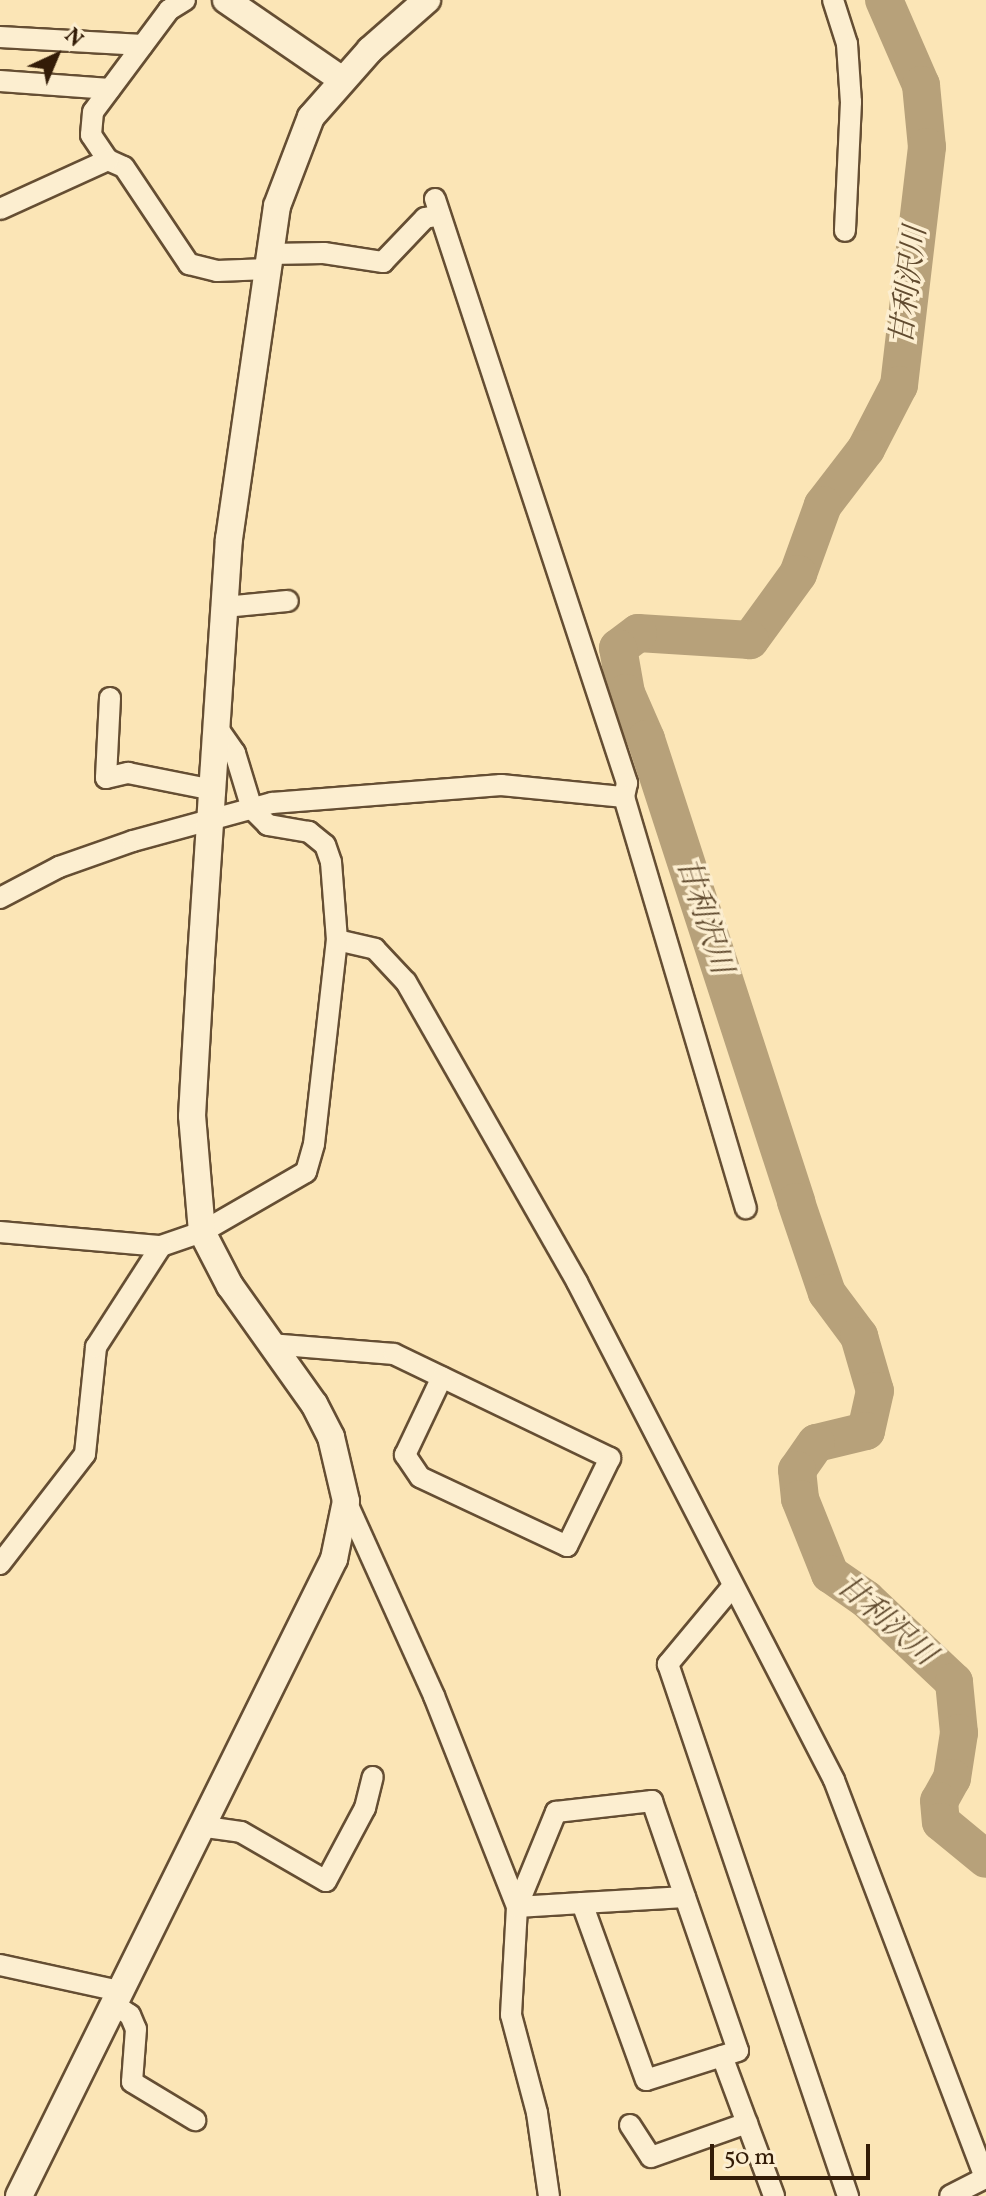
<!DOCTYPE html>
<html>
<head>
<meta charset="utf-8">
<style>
	body { margin:0 }
	#map { position:relative; width:986px; height:2196px; overflow:hidden; background:#fbe5b6; font-family:Vollkorn,"Noto Serif JP",serif }
	div>[style] { position:absolute }
	.river>* { height:38px; margin:-19px; padding:0 19px; transform-origin:19px; border-radius:19px; background:#b7a17a }
	.roads { filter:drop-shadow(2px 0 #654e33) drop-shadow(-2px 0 #654e33) drop-shadow(0 2px #654e33) drop-shadow(0 -2px #654e33) }
	.minor>* { height:20px; margin:-10px; padding:0 10px; transform-origin:10px; border-radius:10px; background:#fceed0 }
	.tertiary>* { height:26px; margin:-13px; padding:0 13px; transform-origin:13px; border-radius:13px; background:#fceed0 }
	span { translate:-50% -50%; white-space:nowrap; text-align:center; line-height:1.15; -webkit-text-stroke:7px #fceed0; paint-order:stroke }
	.water-label { font-size:30px; color:#614b2f; font-style:italic }
	.north { position:absolute; left:16px; top:16px; width:80px; height:80px; -webkit-text-stroke:6px #fceed0; paint-order:stroke; rotate:44deg; font-size:22px; font-weight:700; line-height:32px; text-align:center; color:#331c07 }
	.north::after { content:''; display:block; margin:auto; width:28px; height:36px; background:#331c07; clip-path:polygon(50% 0,100% 100%,50% 72%,0 100%) }
	.scale { position:absolute; left:710px; top:2144px; width:160px; height:36px; box-sizing:border-box; border:4px solid #331c07; border-top:0; padding-left:10px; font-size:24px; line-height:28px; white-space:nowrap; color:#331c07; -webkit-text-stroke:6px #fceed0; paint-order:stroke }
</style>
</head>
<body>
<div id="map">
	<div class="river">
		<div style="left:884px;top:0;width:93px;rotate:66.5deg"></div>
		<div style="left:921px;top:85px;width:62px;rotate:84.5deg"></div>
		<div style="left:927px;top:147px;width:240px;rotate:96.7deg"></div>
		<div style="left:899px;top:385px;width:72px;rotate:117.3deg"></div>
		<div style="left:866px;top:449px;width:71px;rotate:127.5deg"></div>
		<div style="left:823px;top:505px;width:73px;rotate:109.9deg"></div>
		<div style="left:798px;top:574px;width:82px;rotate:126deg"></div>
		<div style="left:750px;top:640px;width:112px;rotate:-176.4deg"></div>
		<div style="left:638px;top:633px;width:25px;rotate:143deg"></div>
		<div style="left:618px;top:648px;width:46px;rotate:79.9deg"></div>
		<div style="left:626px;top:693px;width:50px;rotate:66.5deg"></div>
		<div style="left:646px;top:739px;width:487px;rotate:72deg"></div>
		<div style="left:796px;top:1202px;width:96px;rotate:71.2deg"></div>
		<div style="left:827px;top:1293px;width:54px;rotate:53.3deg"></div>
		<div style="left:859px;top:1336px;width:57px;rotate:73.8deg"></div>
		<div style="left:875px;top:1391px;width:41px;rotate:102.7deg"></div>
		<div style="left:866px;top:1431px;width:51px;rotate:166.5deg"></div>
		<div style="left:816px;top:1443px;width:33px;rotate:125deg"></div>
		<div style="left:797px;top:1470px;width:29px;rotate:84deg"></div>
		<div style="left:800px;top:1499px;width:81px;rotate:68.2deg"></div>
		<div style="left:830px;top:1574px;width:44px;rotate:34.8deg"></div>
		<div style="left:866px;top:1599px;width:121px;rotate:43.3deg"></div>
		<div style="left:954px;top:1682px;width:51px;rotate:84.4deg"></div>
		<div style="left:959px;top:1733px;width:46px;rotate:98.8deg"></div>
		<div style="left:952px;top:1778px;width:26px;rotate:119deg"></div>
		<div style="left:939px;top:1801px;width:21px;rotate:85deg"></div>
		<div style="left:941px;top:1822px;width:58px;rotate:39.4deg"></div>
	</div>
	<div class="roads">
		<div class="minor">
			<div style="left:185px;top:0;width:19px;rotate:148deg"></div>
			<div style="left:169px;top:10px;width:127px;rotate:126.7deg"></div>
			<div style="left:93px;top:112px;width:23px;rotate:95deg"></div>
			<div style="left:91px;top:135px;width:30px;rotate:56deg"></div>
			<div style="left:108px;top:160px;width:17px;rotate:24deg"></div>
			<div style="left:124px;top:167px;width:117px;rotate:56.2deg"></div>
			<div style="left:189px;top:264px;width:29px;rotate:14deg"></div>
			<div style="left:217px;top:271px;width:51px;rotate:-2.2deg"></div>
			<div style="left:833px;top:0;width:46px;rotate:72.3deg"></div>
			<div style="left:847px;top:44px;width:58px;rotate:86.1deg"></div>
			<div style="left:851px;top:102px;width:129px;rotate:92.7deg"></div>
			<div style="left:0;top:37px;width:143px;rotate:3.2deg"></div>
			<div style="left:0;top:81px;width:110px;rotate:4.2deg"></div>
			<div style="left:435px;top:199px;width:615px;rotate:71.8deg"></div>
			<div style="left:627px;top:783px;width:14px;rotate:102deg"></div>
			<div style="left:624px;top:797px;width:429px;rotate:73.5deg"></div>
			<div style="left:0;top:209px;width:119px;rotate:-24.4deg"></div>
			<div style="left:270px;top:254px;width:54px;rotate:-1.1deg"></div>
			<div style="left:324px;top:253px;width:60px;rotate:8.7deg"></div>
			<div style="left:383px;top:262px;width:61px;rotate:-46.3deg"></div>
			<div style="left:425px;top:218px;width:15px;rotate:-11deg"></div>
			<div style="left:224px;top:607px;width:64px;rotate:-5.4deg"></div>
			<div style="left:110px;top:698px;width:80px;rotate:92.9deg"></div>
			<div style="left:106px;top:778px;width:23px;rotate:-13deg"></div>
			<div style="left:128px;top:773px;width:87px;rotate:11.3deg"></div>
			<div style="left:0;top:898px;width:67px;rotate:-27.7deg"></div>
			<div style="left:59px;top:867px;width:78px;rotate:-19.4deg"></div>
			<div style="left:133px;top:841px;width:144px;rotate:-15.3deg"></div>
			<div style="left:272px;top:803px;width:230px;rotate:-4.5deg"></div>
			<div style="left:501px;top:785px;width:124px;rotate:5.6deg"></div>
			<div style="left:337px;top:940px;width:39px;rotate:13deg"></div>
			<div style="left:375px;top:949px;width:45px;rotate:46.8deg"></div>
			<div style="left:406px;top:982px;width:345px;rotate:60.3deg"></div>
			<div style="left:577px;top:1282px;width:560px;rotate:62.7deg"></div>
			<div style="left:834px;top:1780px;width:426px;rotate:69.2deg"></div>
			<div style="left:985px;top:2178px;width:39px;rotate:153deg"></div>
			<div style="left:0;top:1232px;width:162px;rotate:5deg"></div>
			<div style="left:161px;top:1246px;width:43px;rotate:-18.9deg"></div>
			<div style="left:202px;top:1232px;width:120px;rotate:-30deg"></div>
			<div style="left:306px;top:1172px;width:29px;rotate:-74deg"></div>
			<div style="left:314px;top:1144px;width:205px;rotate:-83.6deg"></div>
			<div style="left:337px;top:940px;width:78px;rotate:-94.4deg"></div>
			<div style="left:331px;top:862px;width:18px;rotate:-109deg"></div>
			<div style="left:325px;top:845px;width:21px;rotate:-141deg"></div>
			<div style="left:309px;top:832px;width:42px;rotate:-170.3deg"></div>
			<div style="left:268px;top:825px;width:23px;rotate:-135deg"></div>
			<div style="left:252px;top:809px;width:59px;rotate:-106.9deg"></div>
			<div style="left:235px;top:753px;width:32px;rotate:-125deg"></div>
			<div style="left:270px;top:1344px;width:124px;rotate:4.6deg"></div>
			<div style="left:394px;top:1354px;width:240px;rotate:25.7deg"></div>
			<div style="left:610px;top:1458px;width:98px;rotate:116deg"></div>
			<div style="left:567px;top:1546px;width:162px;rotate:-154.9deg"></div>
			<div style="left:420px;top:1477px;width:27px;rotate:-124deg"></div>
			<div style="left:405px;top:1455px;width:86px;rotate:-64.6deg"></div>
			<div style="left:346px;top:1501px;width:214px;rotate:65.7deg"></div>
			<div style="left:434px;top:1696px;width:227px;rotate:68.5deg"></div>
			<div style="left:517px;top:1907px;width:108px;rotate:93.2deg"></div>
			<div style="left:511px;top:2015px;width:101px;rotate:75.1deg"></div>
			<div style="left:537px;top:2113px;width:84px;rotate:81.8deg"></div>
			<div style="left:0;top:1564px;width:139px;rotate:-52.3deg"></div>
			<div style="left:85px;top:1454px;width:108px;rotate:-84.1deg"></div>
			<div style="left:96px;top:1347px;width:120px;rotate:-57.2deg"></div>
			<div style="left:733px;top:1586px;width:102px;rotate:129.8deg"></div>
			<div style="left:668px;top:1664px;width:562px;rotate:71.31deg"></div>
			<div style="left:652px;top:1801px;width:264px;rotate:71deg"></div>
			<div style="left:738px;top:2051px;width:96px;rotate:162.5deg"></div>
			<div style="left:646px;top:2080px;width:188px;rotate:-109.9deg"></div>
			<div style="left:582px;top:1903px;width:65px;rotate:176.5deg"></div>
			<div style="left:517px;top:1907px;width:103px;rotate:-67.7deg"></div>
			<div style="left:556px;top:1812px;width:97px;rotate:-6.5deg"></div>
			<div style="left:199px;top:1826px;width:42px;rotate:8.1deg"></div>
			<div style="left:241px;top:1832px;width:98px;rotate:30deg"></div>
			<div style="left:326px;top:1881px;width:83px;rotate:-61.9deg"></div>
			<div style="left:365px;top:1808px;width:32px;rotate:-76deg"></div>
			<div style="left:582px;top:1903px;width:103px;rotate:-3.3deg"></div>
			<div style="left:0;top:1965px;width:122px;rotate:12.3deg"></div>
			<div style="left:113px;top:2004px;width:20px;rotate:33deg"></div>
			<div style="left:130px;top:2015px;width:15px;rotate:67deg"></div>
			<div style="left:136px;top:2029px;width:53px;rotate:94.3deg"></div>
			<div style="left:132px;top:2082px;width:74px;rotate:31.1deg"></div>
			<div style="left:722px;top:2056px;width:149px;rotate:69.6deg"></div>
			<div style="left:630px;top:2125px;width:38px;rotate:57deg"></div>
			<div style="left:651px;top:2157px;width:102px;rotate:-19.5deg"></div>
		</div>
		<div class="tertiary">
			<div style="left:226px;top:0;width:140px;rotate:34.5deg"></div>
			<div style="left:19px;top:2196px;width:711px;rotate:-63.69deg"></div>
			<div style="left:334px;top:1559px;width:59px;rotate:-78.3deg"></div>
			<div style="left:346px;top:1501px;width:66px;rotate:-103.2deg"></div>
			<div style="left:331px;top:1437px;width:37px;rotate:-117deg"></div>
			<div style="left:314px;top:1404px;width:145px;rotate:-125.4deg"></div>
			<div style="left:230px;top:1286px;width:61px;rotate:-117.4deg"></div>
			<div style="left:202px;top:1232px;width:116px;rotate:-94.9deg"></div>
			<div style="left:192px;top:1116px;width:157px;rotate:-86.7deg"></div>
			<div style="left:201px;top:959px;width:421px;rotate:-86.2deg"></div>
			<div style="left:229px;top:539px;width:336px;rotate:-81.8deg"></div>
			<div style="left:277px;top:206px;width:95px;rotate:-69.1deg"></div>
			<div style="left:311px;top:117px;width:89px;rotate:-48.6deg"></div>
			<div style="left:370px;top:50px;width:76px;rotate:-41.3deg"></div>
		</div>
	</div>
	<div class="water-label">
		<span style="left:910px;top:286px;rotate:-83deg">甘利沢川</span>
		<span style="left:703px;top:916px;rotate:72deg">甘利沢川</span>
		<span style="left:885px;top:1621px;rotate:41deg">甘利沢川</span>
	</div>
	<div class="north">N</div>
	<div class="scale">50 m</div>
</div>
</body>
</html>
